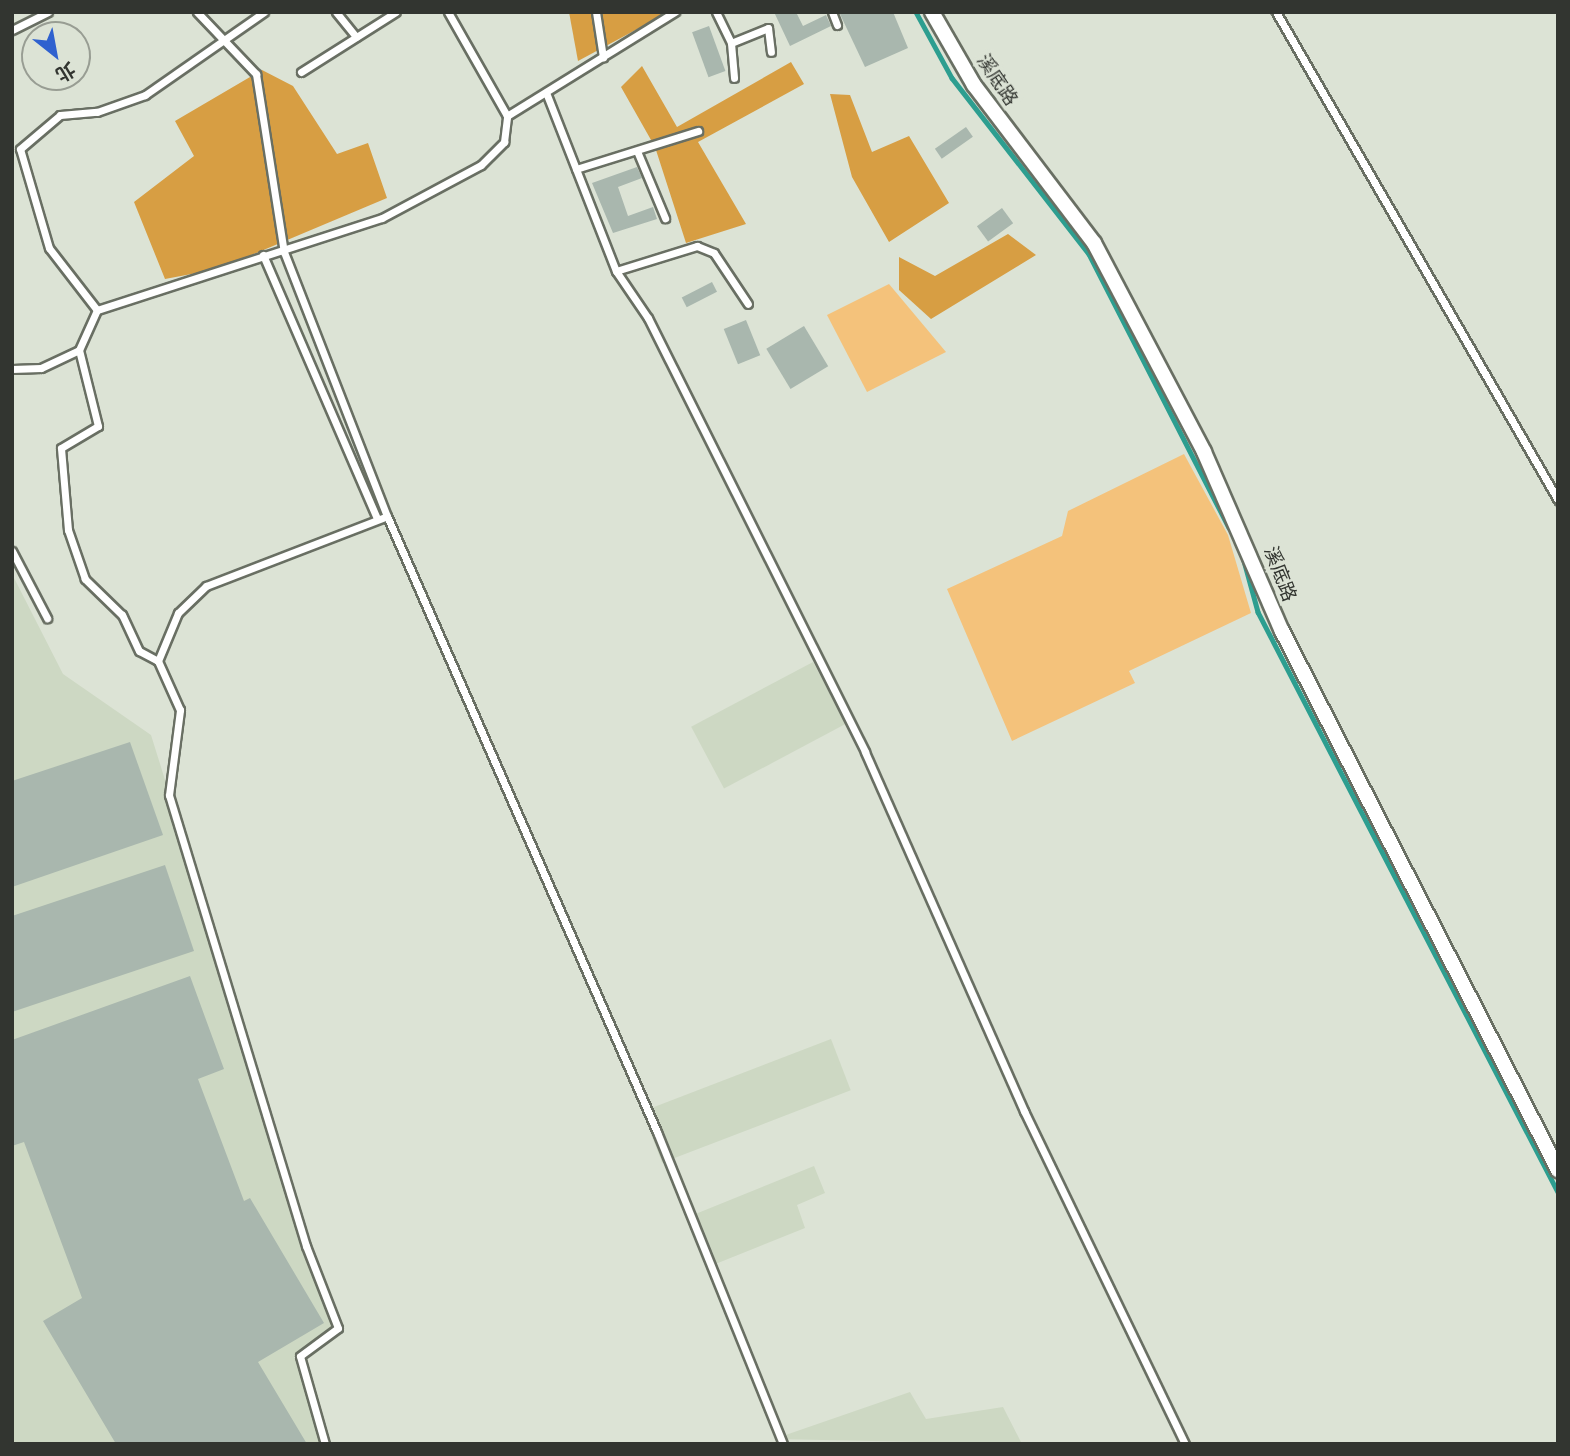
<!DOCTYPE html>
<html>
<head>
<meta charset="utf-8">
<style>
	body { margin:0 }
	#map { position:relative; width:1570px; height:1456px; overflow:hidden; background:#dce3d5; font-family:"Open Sans","Noto Sans TC",sans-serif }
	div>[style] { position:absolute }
	.built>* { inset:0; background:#cdd8c3; transform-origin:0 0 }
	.green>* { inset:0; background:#f4c27b }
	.forest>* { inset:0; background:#d79e43 }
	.stream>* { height:4.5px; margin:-2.25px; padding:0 2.25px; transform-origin:2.25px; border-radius:2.25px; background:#2d9e90 }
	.building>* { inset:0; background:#a9b7ae; transform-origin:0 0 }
	.roads { filter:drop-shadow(2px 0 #696f63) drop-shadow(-2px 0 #696f63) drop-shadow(0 2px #696f63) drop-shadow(0 -2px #696f63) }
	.service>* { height:7px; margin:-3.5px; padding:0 3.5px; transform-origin:3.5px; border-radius:3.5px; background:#fff }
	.minor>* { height:14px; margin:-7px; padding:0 7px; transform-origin:7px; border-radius:7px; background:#fff }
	span { translate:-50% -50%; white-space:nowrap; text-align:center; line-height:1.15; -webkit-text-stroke:7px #dce3d5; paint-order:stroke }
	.street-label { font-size:19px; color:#323530 }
	.frame { position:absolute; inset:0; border:14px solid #323530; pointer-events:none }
	.north { position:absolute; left:21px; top:21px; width:70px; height:70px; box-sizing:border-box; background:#dce3d5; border:2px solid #989d93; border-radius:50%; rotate:149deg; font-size:19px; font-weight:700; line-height:28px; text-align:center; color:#323530 }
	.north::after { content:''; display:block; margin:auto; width:24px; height:32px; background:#2f61cf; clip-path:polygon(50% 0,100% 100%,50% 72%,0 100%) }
</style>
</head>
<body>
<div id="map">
	<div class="built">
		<div style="clip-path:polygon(12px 574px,63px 674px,151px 735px,337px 1331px,294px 1357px,327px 1444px,12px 1444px)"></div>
		<div style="left:813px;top:662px;width:70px;height:138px;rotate:62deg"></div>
		<div style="left:831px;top:1039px;width:55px;height:202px;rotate:69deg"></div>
		<div style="clip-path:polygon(814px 1166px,825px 1193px,797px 1205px,805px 1228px,713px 1265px,688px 1217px)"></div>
		<div style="clip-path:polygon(910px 1392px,926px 1419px,1003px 1407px,1022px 1444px,774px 1439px)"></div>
	</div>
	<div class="green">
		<div style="clip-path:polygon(889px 284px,946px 352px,867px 392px,827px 315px)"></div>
		<div style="clip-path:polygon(1184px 454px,1228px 535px,1251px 613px,1129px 671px,1135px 683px,1012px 741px,947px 589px,1062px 536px,1068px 511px)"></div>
	</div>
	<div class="forest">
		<div style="clip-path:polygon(569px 12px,669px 12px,578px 61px)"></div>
		<div style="clip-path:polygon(791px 62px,804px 84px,698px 142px,746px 224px,686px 243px,655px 147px,621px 87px,642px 66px,677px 127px)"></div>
		<div style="clip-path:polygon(262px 70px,293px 86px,337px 154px,368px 143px,387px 198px,218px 269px,165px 279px,134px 202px,194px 156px,175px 121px)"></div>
		<div style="clip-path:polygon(830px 94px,850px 95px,872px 152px,909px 136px,949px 203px,889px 242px,852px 177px)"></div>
		<div style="clip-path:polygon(1008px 234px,1036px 255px,931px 319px,899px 290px,899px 257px,935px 276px)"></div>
	</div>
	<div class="stream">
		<div style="left:916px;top:12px;width:75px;rotate:61.4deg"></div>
		<div style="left:952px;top:78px;width:223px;rotate:52.1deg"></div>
		<div style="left:1089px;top:254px;width:307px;rotate:62.9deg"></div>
		<div style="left:1243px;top:557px;width:57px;rotate:74.7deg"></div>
		<div style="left:1258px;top:612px;width:653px;rotate:62.65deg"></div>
	</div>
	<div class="building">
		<div style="clip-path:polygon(774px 12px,796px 12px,803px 26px,826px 15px,831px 26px,790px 46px)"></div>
		<div style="clip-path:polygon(839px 12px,893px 12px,908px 48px,865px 67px)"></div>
		<div style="left:709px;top:26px;width:48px;height:18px;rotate:70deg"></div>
		<div style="left:966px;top:127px;width:12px;height:38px;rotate:55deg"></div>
		<div style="clip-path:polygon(637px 167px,642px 178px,618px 187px,628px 216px,653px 207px,657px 219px,613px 233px,592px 183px)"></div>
		<div style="left:1002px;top:208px;width:19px;height:31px;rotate:54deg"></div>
		<div style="left:712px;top:282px;width:11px;height:34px;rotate:63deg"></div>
		<div style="left:746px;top:320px;width:38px;height:24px;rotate:68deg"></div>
		<div style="left:804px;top:326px;width:47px;height:44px;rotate:59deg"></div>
		<div style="clip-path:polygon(130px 742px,163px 835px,12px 887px,12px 781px)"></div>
		<div style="clip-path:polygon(165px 865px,194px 951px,12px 1012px,12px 916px)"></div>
		<div style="clip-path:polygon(190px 976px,224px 1069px,198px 1079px,244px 1201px,250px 1198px,324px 1323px,258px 1362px,307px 1444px,116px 1444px,43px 1321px,82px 1298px,24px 1142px,12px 1146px,12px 1040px)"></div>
	</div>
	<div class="roads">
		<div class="service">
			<div style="left:197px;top:12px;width:86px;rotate:46.4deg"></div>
			<div style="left:256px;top:74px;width:180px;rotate:81.1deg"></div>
			<div style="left:284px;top:252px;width:283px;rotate:68.7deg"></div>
			<div style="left:387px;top:516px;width:673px;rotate:66.33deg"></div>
			<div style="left:657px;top:1132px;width:336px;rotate:68deg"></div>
			<div style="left:336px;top:12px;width:32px;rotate:51deg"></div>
			<div style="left:448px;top:12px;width:120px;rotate:60.4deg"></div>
			<div style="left:596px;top:12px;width:46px;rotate:81.2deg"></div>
			<div style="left:716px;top:12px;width:34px;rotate:64deg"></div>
			<div style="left:731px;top:43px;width:35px;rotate:85deg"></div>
			<div style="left:832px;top:12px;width:14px;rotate:69deg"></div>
			<div style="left:1276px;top:12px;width:564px;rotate:59.98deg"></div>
			<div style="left:12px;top:30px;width:40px;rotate:-26.6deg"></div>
			<div style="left:731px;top:43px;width:40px;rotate:-22deg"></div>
			<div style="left:768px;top:28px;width:24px;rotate:83deg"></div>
			<div style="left:301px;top:72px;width:112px;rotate:-32.3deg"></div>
			<div style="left:547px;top:95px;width:189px;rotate:68.6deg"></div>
			<div style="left:616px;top:271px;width:57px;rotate:55.8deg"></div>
			<div style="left:648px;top:318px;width:485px;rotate:63.4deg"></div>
			<div style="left:865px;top:752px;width:393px;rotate:66.1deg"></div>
			<div style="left:1024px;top:1111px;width:370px;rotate:64.2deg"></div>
			<div style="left:637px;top:151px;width:73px;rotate:67.3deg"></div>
			<div style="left:576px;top:169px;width:128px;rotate:-17.3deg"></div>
			<div style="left:263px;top:255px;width:287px;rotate:66.6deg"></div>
			<div style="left:616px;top:271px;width:85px;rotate:-17.2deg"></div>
			<div style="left:697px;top:246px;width:18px;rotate:22deg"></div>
			<div style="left:714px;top:253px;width:61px;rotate:56.3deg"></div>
			<div style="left:97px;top:310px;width:299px;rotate:-17.9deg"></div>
			<div style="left:382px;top:218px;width:112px;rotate:-28.2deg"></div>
			<div style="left:481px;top:165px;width:33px;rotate:-45deg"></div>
			<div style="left:504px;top:142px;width:26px;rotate:-83deg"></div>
			<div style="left:507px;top:116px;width:198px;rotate:-31.8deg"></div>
			<div style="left:12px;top:369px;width:29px;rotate:-2deg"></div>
			<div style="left:41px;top:368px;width:42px;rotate:-25.3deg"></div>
			<div style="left:12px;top:551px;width:76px;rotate:62.4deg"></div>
			<div style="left:158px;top:661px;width:21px;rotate:-152deg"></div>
			<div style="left:139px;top:651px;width:40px;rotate:-115deg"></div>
			<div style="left:122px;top:615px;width:52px;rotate:-135.8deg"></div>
			<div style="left:85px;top:579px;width:52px;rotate:-109.1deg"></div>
			<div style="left:68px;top:530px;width:82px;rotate:-94.9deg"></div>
			<div style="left:61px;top:448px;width:43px;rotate:-30.7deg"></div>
			<div style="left:98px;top:426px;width:78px;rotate:-104deg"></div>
			<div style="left:79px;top:350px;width:44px;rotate:-65.8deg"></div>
			<div style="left:97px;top:310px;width:78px;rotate:-127.7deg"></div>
			<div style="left:49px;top:248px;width:103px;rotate:-106.3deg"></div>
			<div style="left:20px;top:149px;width:52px;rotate:-40.4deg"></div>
			<div style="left:60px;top:115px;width:37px;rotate:-5deg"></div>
			<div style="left:97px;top:112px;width:51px;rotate:-19.5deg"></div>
			<div style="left:145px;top:95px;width:145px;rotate:-34.9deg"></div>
			<div style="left:325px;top:1444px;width:91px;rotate:-105.9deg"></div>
			<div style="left:300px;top:1356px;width:47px;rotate:-36.4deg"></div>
			<div style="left:338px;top:1328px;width:88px;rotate:-111.3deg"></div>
			<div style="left:306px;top:1246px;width:471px;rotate:-106.9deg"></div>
			<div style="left:169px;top:795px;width:86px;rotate:-82.6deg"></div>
			<div style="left:180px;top:710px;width:54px;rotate:-114.2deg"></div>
			<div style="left:158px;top:661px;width:52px;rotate:-67.4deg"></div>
			<div style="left:178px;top:613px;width:39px;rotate:-44deg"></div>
			<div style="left:206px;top:586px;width:194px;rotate:-21.1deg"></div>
		</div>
		<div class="minor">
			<div style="left:932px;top:12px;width:84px;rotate:60.1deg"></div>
			<div style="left:974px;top:85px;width:198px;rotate:52.8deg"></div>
			<div style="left:1094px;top:243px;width:236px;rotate:62.2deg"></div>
			<div style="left:1204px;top:452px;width:195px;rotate:66.5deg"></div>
			<div style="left:1282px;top:631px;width:606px;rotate:62.88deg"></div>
		</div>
	</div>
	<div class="street-label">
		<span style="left:997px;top:80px;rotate:56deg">溪底路</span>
		<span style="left:1280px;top:574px;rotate:69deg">溪底路</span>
	</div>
	<div class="frame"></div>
	<div class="north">北</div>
</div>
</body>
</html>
